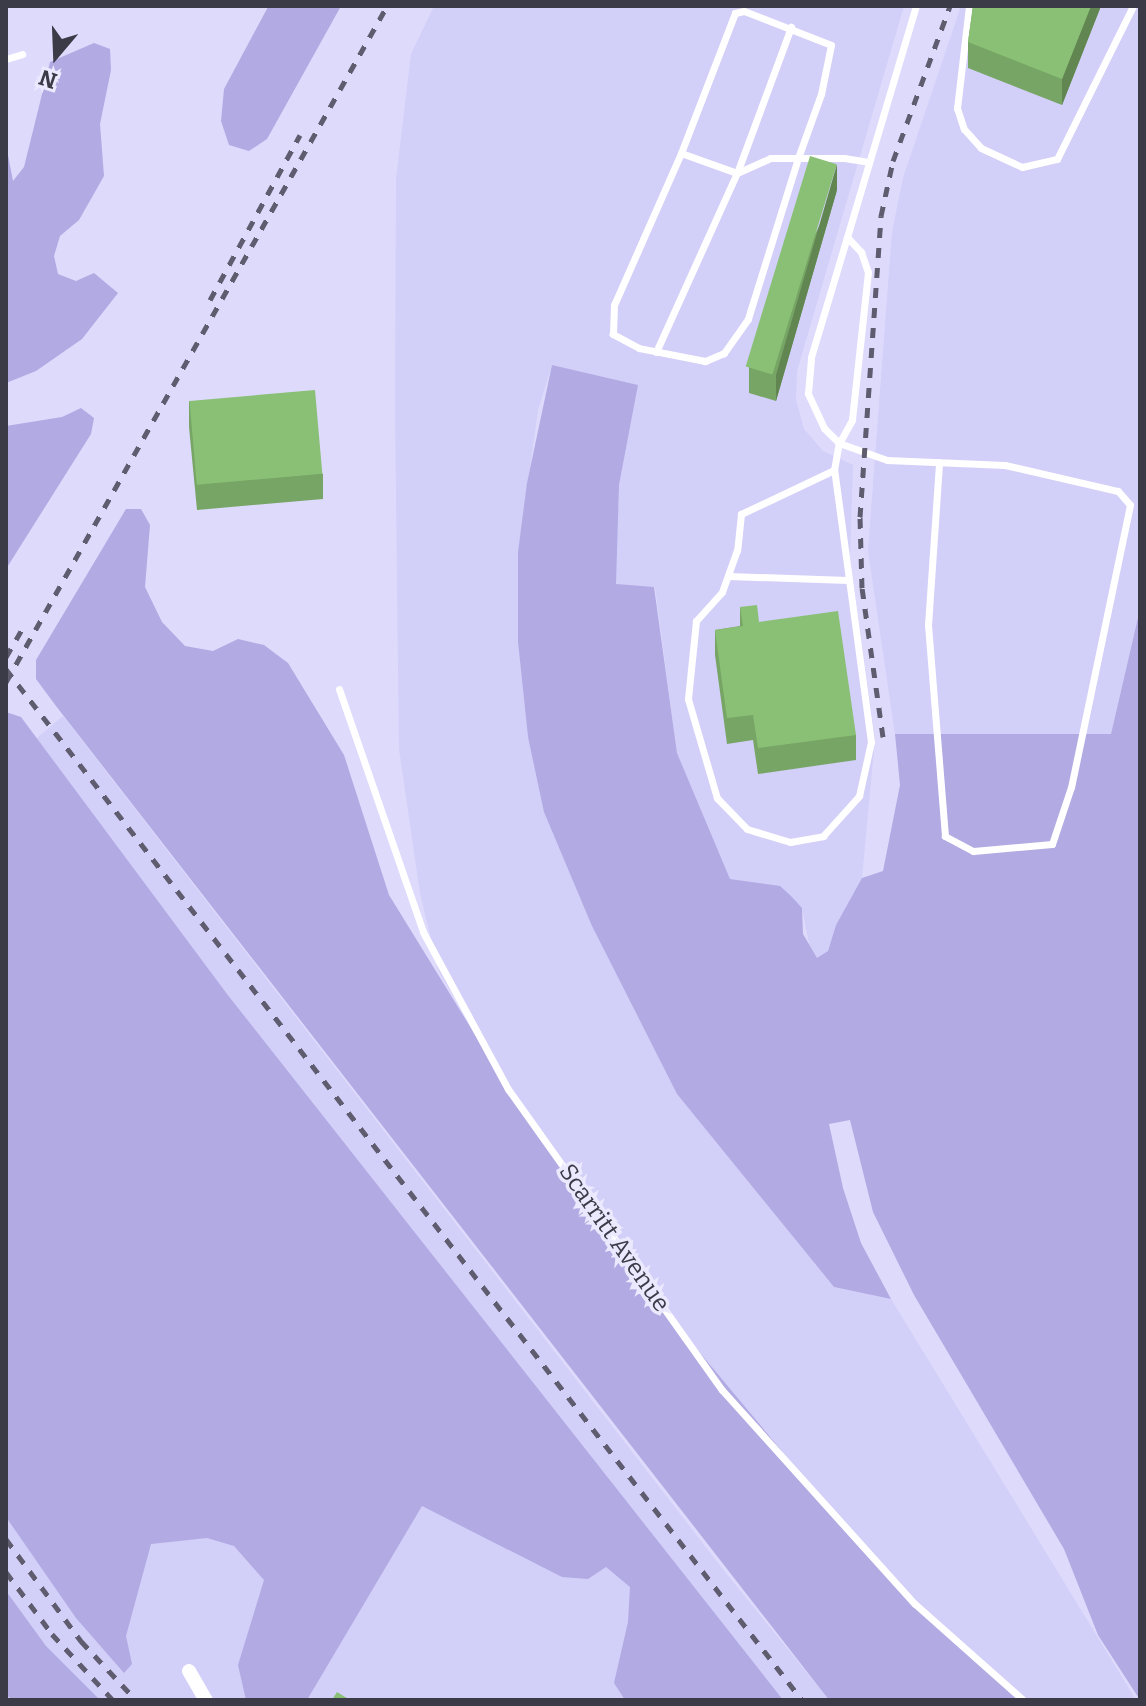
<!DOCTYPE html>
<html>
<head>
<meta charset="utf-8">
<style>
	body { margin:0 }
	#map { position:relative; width:1146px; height:1706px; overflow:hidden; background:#dddafc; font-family:Bitter,serif }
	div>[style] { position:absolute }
	.built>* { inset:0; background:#d2cff8 }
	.green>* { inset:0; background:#b1aae3 }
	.lane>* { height:7px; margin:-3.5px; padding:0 3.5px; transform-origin:3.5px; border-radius:3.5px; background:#fff }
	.street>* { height:14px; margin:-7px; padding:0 7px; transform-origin:7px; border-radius:7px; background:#fff }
	.rail>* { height:5px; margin-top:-2.5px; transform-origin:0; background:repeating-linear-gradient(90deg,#5e5c6e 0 10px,transparent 0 20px) }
	.wall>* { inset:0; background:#77a565 }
	.shaded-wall>* { inset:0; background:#618652 }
	.building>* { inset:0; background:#8ac075; transform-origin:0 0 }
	span { translate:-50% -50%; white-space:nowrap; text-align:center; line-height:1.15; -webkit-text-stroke:7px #ebe9fe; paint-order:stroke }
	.street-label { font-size:24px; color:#3b3a47 }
	.frame { position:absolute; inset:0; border:8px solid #3b3a47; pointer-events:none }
	.north { position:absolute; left:16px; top:16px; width:80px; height:80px; -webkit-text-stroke:6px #ebe9fe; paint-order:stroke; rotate:199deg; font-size:22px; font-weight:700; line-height:32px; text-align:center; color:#3b3a47 }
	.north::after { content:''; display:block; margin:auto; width:28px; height:36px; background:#3b3a47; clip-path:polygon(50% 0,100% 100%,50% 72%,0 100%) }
</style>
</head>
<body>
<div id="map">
	<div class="built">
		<div style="clip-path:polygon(434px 6px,904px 6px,797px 371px,796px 400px,804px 429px,823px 451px,853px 465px,850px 557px,875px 739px,862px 878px,836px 925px,828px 951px,818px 958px,811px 953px,802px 908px,780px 887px,730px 879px,677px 753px,655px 587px,615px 585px,619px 485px,638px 385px,552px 365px,538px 410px,518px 552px,518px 642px,528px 737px,592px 926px,677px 1094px,834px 1287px,891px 1299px,1136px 1700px,1026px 1700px,881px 1570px,661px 1306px,519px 1106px,439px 972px,420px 893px,399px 749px,395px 409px,396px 179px,411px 54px)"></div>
		<div style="clip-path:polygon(961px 6px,1140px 6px,1140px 609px,1111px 734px,895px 734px,868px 551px,892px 232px,903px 178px)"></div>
		<div style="clip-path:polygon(63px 716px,725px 1572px,829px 1700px,6px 1700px,6px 764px)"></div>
	</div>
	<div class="green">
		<div style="clip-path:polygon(341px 6px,267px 139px,249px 151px,229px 145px,221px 121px,224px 89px,268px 7px)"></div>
		<div style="clip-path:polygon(94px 43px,110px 49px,111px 70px,100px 124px,104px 176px,79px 220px,60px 236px,54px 256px,58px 274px,76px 281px,94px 273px,118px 293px,82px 339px,36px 371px,6px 383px,6px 145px,13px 181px,24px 167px,50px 62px)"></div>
		<div style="clip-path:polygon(552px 365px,638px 385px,619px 485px,616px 584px,654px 587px,677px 753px,730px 879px,780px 886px,791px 896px,802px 908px,803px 934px,817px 958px,828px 951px,836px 925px,862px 878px,883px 871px,900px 785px,895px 734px,1111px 734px,1140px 609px,1140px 1700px,1098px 1635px,1064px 1549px,914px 1295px,873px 1212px,850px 1120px,829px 1124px,843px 1188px,861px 1243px,891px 1299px,834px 1287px,677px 1094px,592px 926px,544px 812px,528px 737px,518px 642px,518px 552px,527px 483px)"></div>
		<div style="clip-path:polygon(81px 408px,94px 418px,91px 434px,6px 569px,6px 426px,62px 417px)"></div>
		<div style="clip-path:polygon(126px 509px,141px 509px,150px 525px,145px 587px,162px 622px,185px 646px,213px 651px,238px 639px,264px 645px,288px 663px,344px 755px,389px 895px,519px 1106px,661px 1306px,881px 1570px,1026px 1700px,829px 1700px,56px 706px,36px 679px,36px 660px)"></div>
		<div style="clip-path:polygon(6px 712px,21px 717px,227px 994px,783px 1700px,625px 1700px,614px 1683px,628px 1622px,630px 1587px,606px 1567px,588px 1579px,562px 1577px,422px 1506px,307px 1700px,246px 1700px,238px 1665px,264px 1580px,234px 1546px,207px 1538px,151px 1544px,126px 1636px,132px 1664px,124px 1673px,76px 1618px,6px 1517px)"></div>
		<div style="clip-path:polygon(6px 1591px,46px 1646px,100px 1700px,13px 1700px,6px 1695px)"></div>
	</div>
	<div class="lane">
		<div style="left:969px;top:6px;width:103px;rotate:96.7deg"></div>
		<div style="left:957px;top:108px;width:22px;rotate:72deg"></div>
		<div style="left:964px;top:129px;width:25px;rotate:48deg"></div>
		<div style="left:981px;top:148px;width:45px;rotate:24.9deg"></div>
		<div style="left:1022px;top:167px;width:36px;rotate:-13deg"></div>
		<div style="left:1057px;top:159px;width:171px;rotate:-63.6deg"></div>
		<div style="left:6px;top:59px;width:17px;rotate:-17deg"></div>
		<div style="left:681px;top:153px;width:150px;rotate:-68.9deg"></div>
		<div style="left:735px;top:13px;width:9px;rotate:-13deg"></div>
		<div style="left:744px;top:11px;width:93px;rotate:21.3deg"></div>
		<div style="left:831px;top:45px;width:50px;rotate:101.5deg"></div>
		<div style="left:821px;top:94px;width:68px;rotate:109.8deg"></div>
		<div style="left:798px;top:158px;width:169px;rotate:107.3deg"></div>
		<div style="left:748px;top:319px;width:42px;rotate:125.2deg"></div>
		<div style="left:724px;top:353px;width:21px;rotate:157deg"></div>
		<div style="left:705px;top:361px;width:67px;rotate:-168.9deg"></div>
		<div style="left:639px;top:348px;width:30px;rotate:-152deg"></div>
		<div style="left:613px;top:334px;width:29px;rotate:-88deg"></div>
		<div style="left:614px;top:305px;width:166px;rotate:-66.2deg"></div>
		<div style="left:681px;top:153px;width:59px;rotate:19.7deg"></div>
		<div style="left:737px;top:173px;width:36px;rotate:-24deg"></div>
		<div style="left:770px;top:158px;width:74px"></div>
		<div style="left:844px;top:158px;width:25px;rotate:9deg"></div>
		<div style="left:847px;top:237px;width:21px;rotate:47deg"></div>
		<div style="left:861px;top:252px;width:21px;rotate:71deg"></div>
		<div style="left:868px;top:272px;width:149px;rotate:96.2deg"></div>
		<div style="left:852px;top:420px;width:26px;rotate:119deg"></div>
		<div style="left:839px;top:443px;width:21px;rotate:-135deg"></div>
		<div style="left:824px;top:428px;width:38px;rotate:-115deg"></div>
		<div style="left:808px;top:393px;width:36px;rotate:-85deg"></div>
		<div style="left:811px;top:357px;width:125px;rotate:-73.3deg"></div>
		<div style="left:847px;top:237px;width:241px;rotate:-73.4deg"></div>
		<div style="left:656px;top:352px;width:196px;rotate:-65.7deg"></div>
		<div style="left:737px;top:173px;width:156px;rotate:-69.7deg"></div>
		<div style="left:834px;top:470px;width:103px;rotate:154.7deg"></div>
		<div style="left:741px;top:514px;width:36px;rotate:96deg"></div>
		<div style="left:737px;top:550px;width:45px;rotate:109.7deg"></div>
		<div style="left:722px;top:592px;width:39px;rotate:132deg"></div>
		<div style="left:696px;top:621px;width:78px;rotate:95.9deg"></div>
		<div style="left:688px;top:699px;width:103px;rotate:73.7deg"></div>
		<div style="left:717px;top:798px;width:43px;rotate:45.9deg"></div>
		<div style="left:747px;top:829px;width:45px;rotate:16.8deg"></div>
		<div style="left:790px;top:842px;width:34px;rotate:-10deg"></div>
		<div style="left:823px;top:836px;width:54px;rotate:-48deg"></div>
		<div style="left:859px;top:796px;width:55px;rotate:-77.5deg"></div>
		<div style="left:871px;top:742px;width:275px;rotate:-97.7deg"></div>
		<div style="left:834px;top:470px;width:27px;rotate:-80deg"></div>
		<div style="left:839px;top:443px;width:51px;rotate:19.5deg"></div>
		<div style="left:887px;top:460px;width:118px;rotate:2.4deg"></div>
		<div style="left:1005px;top:465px;width:116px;rotate:13deg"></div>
		<div style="left:1118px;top:491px;width:18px;rotate:49deg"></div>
		<div style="left:1130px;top:505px;width:288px;rotate:101.8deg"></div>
		<div style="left:1071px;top:787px;width:60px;rotate:108.4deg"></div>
		<div style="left:1052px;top:844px;width:79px;rotate:174.9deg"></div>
		<div style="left:973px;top:851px;width:32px;rotate:-152deg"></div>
		<div style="left:945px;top:836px;width:212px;rotate:-94.6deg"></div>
		<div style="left:928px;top:625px;width:163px;rotate:-86.1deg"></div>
		<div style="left:728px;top:576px;width:120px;rotate:1.9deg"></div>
		<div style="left:339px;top:689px;width:257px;rotate:70.9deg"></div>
		<div style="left:423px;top:932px;width:179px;rotate:61.6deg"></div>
		<div style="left:508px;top:1089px;width:369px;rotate:54.6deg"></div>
		<div style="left:722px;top:1390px;width:288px;rotate:48deg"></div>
		<div style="left:915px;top:1604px;width:144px;rotate:41.6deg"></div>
	</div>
	<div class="street">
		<div style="left:189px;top:1671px;width:34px;rotate:60deg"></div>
	</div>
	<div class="rail">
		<div style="left:210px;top:300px;width:188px;rotate:-61.4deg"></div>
		<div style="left:6px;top:657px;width:39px;rotate:-60deg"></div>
		<div style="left:6px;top:669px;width:1303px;rotate:52.33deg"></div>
		<div style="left:6px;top:682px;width:776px;rotate:-60.59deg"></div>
		<div style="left:883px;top:737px;width:150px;rotate:-98deg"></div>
		<div style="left:862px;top:588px;width:71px;rotate:-91.6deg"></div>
		<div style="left:860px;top:517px;width:302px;rotate:-86deg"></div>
		<div style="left:881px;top:216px;width:56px;rotate:-77.7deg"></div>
		<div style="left:893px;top:161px;width:165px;rotate:-69.8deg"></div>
		<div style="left:6px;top:1539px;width:127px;rotate:53.7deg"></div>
		<div style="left:81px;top:1641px;width:81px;rotate:47deg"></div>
		<div style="left:6px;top:1572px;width:77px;rotate:53.4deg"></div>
		<div style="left:52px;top:1634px;width:90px;rotate:47.3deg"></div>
	</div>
	<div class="wall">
		<div style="clip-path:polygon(973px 6px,1101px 6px,1062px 105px,968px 68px,968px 42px)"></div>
		<div style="clip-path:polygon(837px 190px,776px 401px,749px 393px,749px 367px)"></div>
		<div style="clip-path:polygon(189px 401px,323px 474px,323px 499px,197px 510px,189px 427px)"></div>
		<div style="clip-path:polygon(740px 607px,759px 622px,856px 735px,856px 760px,758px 774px,753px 740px,727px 744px,715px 655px,715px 630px,740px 626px)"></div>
	</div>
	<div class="shaded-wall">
		<div style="clip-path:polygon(1091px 6px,1101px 6px,1062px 105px,1062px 79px)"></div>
		<div style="clip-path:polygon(837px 164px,837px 190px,776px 401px,776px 375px)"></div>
	</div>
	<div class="building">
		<div style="clip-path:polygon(973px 6px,1091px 6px,1062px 79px,968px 42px)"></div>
		<div style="left:810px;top:156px;width:28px;height:220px;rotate:17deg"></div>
		<div style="left:315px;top:390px;width:84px;height:126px;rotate:85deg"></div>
		<div style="clip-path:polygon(757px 605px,759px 622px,838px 611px,856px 735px,758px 748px,753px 715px,727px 718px,715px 630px,743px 626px,740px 607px)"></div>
		<div style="clip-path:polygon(337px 1692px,350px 1700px,332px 1700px)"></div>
	</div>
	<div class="street-label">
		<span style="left:614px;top:1238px;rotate:55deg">Scarritt Avenue</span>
	</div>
	<div class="frame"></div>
	<div class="north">N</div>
</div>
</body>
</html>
